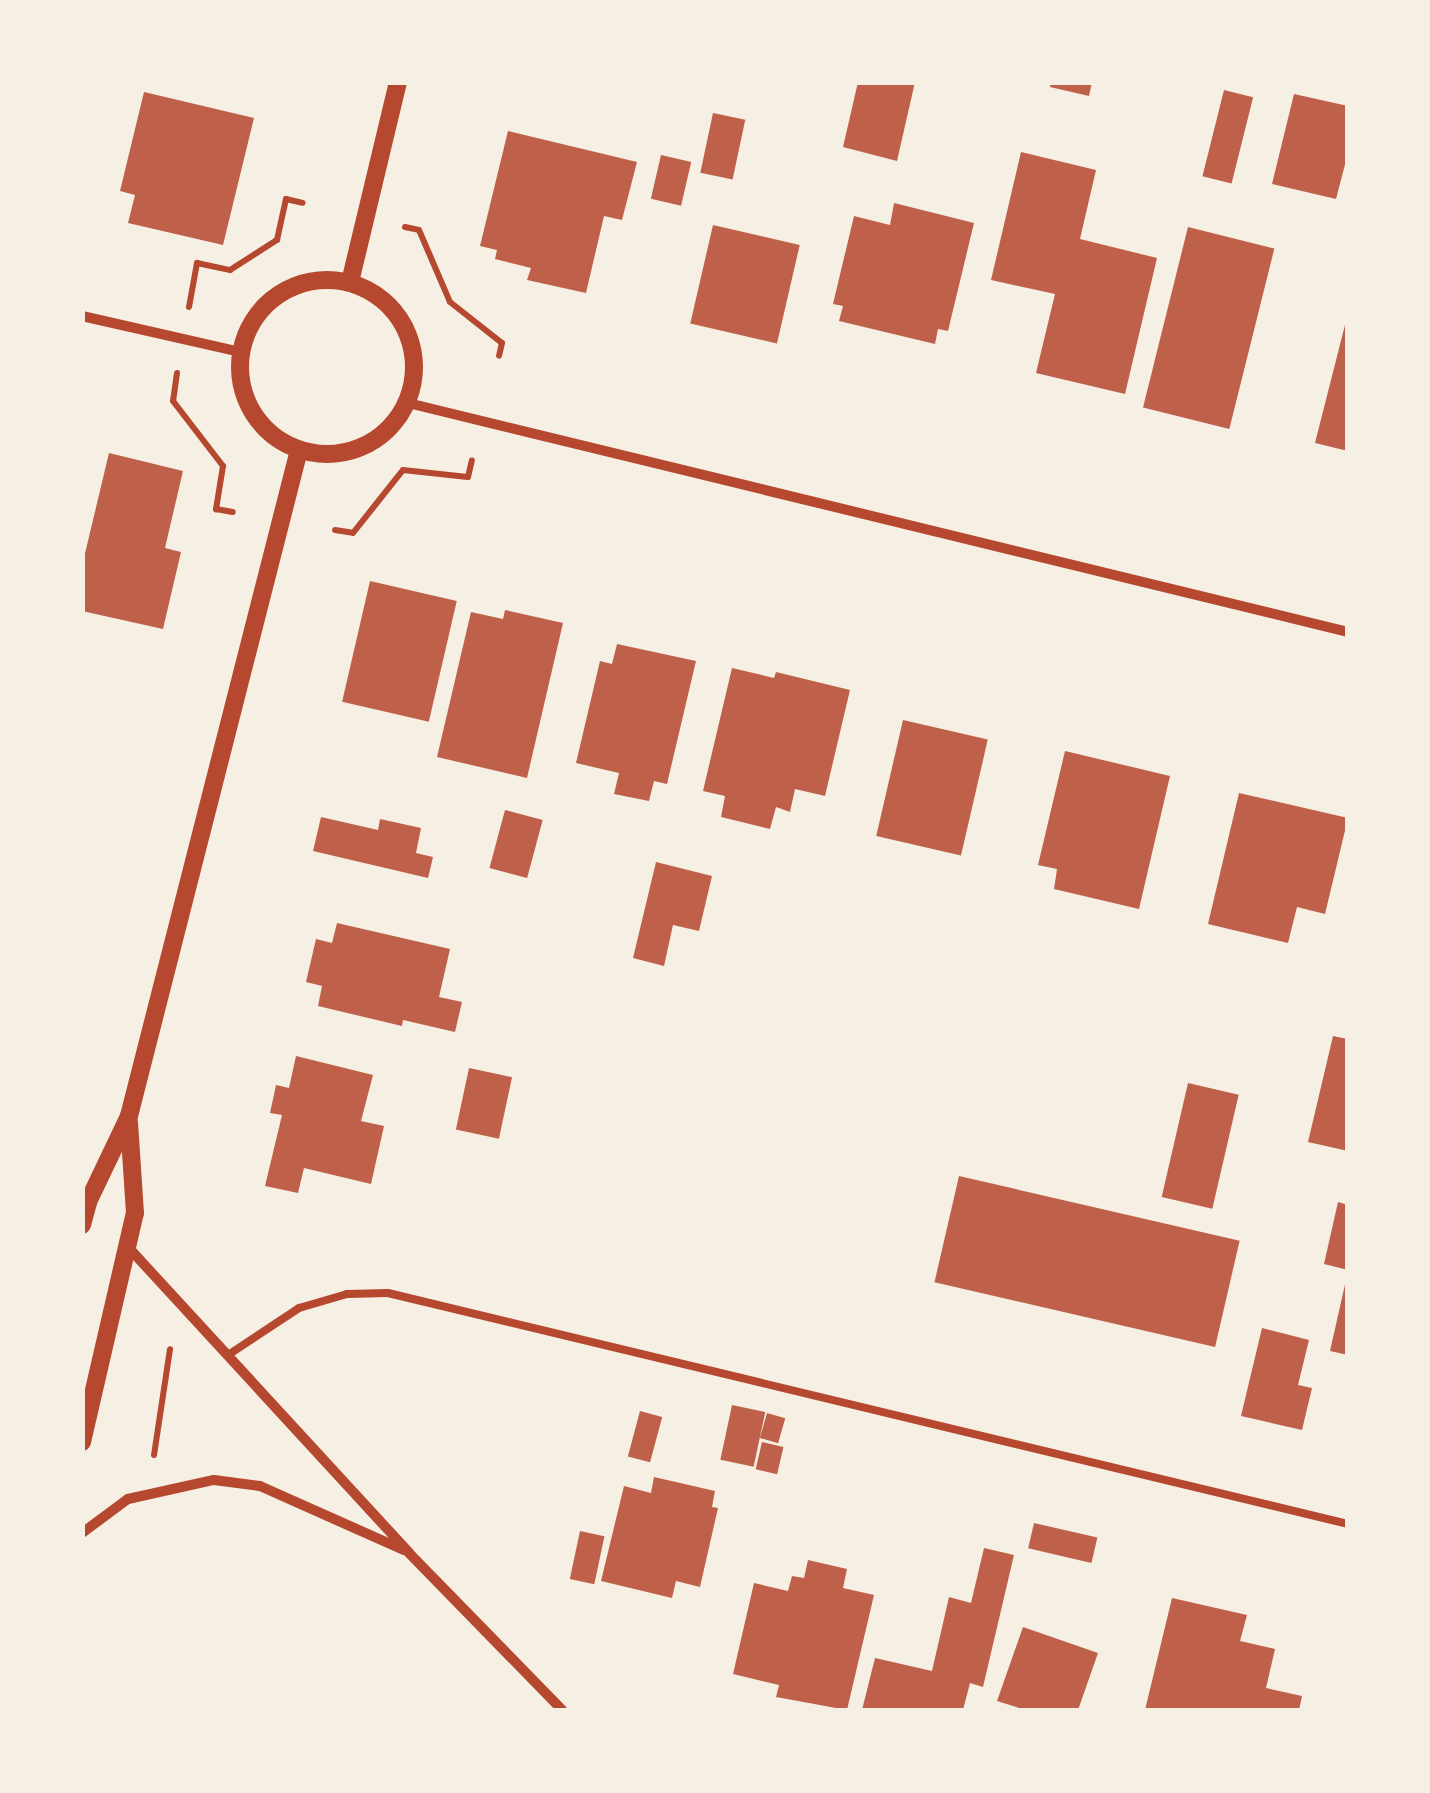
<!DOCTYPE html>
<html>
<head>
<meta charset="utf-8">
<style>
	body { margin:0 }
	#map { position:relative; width:1430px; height:1793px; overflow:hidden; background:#f6efe4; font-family:Literata,serif }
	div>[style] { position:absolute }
	.building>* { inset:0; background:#bf614a; transform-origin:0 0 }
	.path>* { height:6px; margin:-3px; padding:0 3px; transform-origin:3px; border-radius:3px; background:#b5482f }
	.service>* { height:8px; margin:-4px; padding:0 4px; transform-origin:4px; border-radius:4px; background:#b5482f }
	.minor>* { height:10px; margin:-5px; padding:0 5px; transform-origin:5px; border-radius:5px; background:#b5482f }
	.tertiary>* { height:18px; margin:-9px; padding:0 9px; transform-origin:9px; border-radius:9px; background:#b5482f }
	.tertiary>.ring { margin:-9px; padding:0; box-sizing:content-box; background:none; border:18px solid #b5482f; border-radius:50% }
	span { translate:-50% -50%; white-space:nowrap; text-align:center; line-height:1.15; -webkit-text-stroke:10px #f6efe4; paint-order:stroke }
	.frame { position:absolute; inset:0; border:85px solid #f6efe4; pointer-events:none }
</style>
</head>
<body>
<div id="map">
	<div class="building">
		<div style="clip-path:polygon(858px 82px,915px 82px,897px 161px,843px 147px)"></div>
		<div style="clip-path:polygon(1051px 82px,1092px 82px,1089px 96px,1050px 87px)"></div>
		<div style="left:1224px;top:90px;width:30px;height:89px;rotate:14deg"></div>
		<div style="clip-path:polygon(144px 92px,254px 118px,223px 245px,128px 223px,135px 195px,120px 191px)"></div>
		<div style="clip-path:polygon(1294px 94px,1348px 106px,1348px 153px,1336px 199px,1272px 184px)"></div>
		<div style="left:713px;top:113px;width:33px;height:61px;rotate:12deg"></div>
		<div style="clip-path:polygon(508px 131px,637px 162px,622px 220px,604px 216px,586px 293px,527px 280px,531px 268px,495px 259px,497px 250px,480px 246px)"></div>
		<div style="clip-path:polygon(1021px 152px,1096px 170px,1080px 239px,1157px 258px,1125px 394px,1036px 373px,1055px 294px,991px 280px)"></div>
		<div style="left:661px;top:155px;width:31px;height:45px;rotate:13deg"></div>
		<div style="clip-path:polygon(894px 203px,974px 223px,948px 331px,938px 329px,935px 344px,839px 321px,843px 306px,833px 304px,854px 216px,890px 225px)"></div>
		<div style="left:713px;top:225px;width:89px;height:101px;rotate:13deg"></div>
		<div style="left:1188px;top:227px;width:89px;height:186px;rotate:14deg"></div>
		<div style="clip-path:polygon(1348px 313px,1348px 451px,1315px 443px)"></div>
		<div style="clip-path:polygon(109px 453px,183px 471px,165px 548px,181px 552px,163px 629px,82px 611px,82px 566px)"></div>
		<div style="left:370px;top:581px;width:89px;height:124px;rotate:13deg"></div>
		<div style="clip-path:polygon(505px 610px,563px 623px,527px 778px,437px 757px,471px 612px,503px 619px)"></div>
		<div style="clip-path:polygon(617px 644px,696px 661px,667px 784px,654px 781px,649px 801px,614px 794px,619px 773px,576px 763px,600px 661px,612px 664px)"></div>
		<div style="clip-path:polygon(732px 668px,774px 678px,776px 672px,850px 690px,825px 796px,795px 789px,790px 812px,776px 807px,770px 829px,721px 817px,725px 796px,703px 791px)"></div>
		<div style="left:903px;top:720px;width:87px;height:119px;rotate:13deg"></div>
		<div style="clip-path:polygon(1065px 751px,1170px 776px,1139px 909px,1054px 889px,1057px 869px,1038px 865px)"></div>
		<div style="clip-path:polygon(1239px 793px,1348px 818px,1325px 914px,1297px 907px,1288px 943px,1208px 924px)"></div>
		<div style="left:505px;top:810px;width:39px;height:60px;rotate:15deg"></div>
		<div style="clip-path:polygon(321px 817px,378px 830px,380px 819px,421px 828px,416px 853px,433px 857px,428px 878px,313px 851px)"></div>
		<div style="clip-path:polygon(656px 862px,712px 876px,699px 931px,673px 925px,664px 966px,633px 958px)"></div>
		<div style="clip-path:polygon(337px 923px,450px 949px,439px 997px,462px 1002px,455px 1032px,403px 1020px,402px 1026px,318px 1006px,322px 986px,306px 982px,316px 939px,332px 943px)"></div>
		<div style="clip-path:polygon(1333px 1036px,1348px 1039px,1348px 1151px,1308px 1142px)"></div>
		<div style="clip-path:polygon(296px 1056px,373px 1075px,361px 1121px,384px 1126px,371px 1184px,304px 1168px,298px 1193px,265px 1186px,282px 1115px,270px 1113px,276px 1085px,289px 1088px)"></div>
		<div style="left:469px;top:1068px;width:44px;height:63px;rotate:12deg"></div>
		<div style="left:1188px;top:1083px;width:52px;height:117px;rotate:13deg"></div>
		<div style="left:959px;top:1176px;width:288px;height:109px;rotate:13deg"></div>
		<div style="clip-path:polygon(1338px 1202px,1348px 1205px,1348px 1270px,1324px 1264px)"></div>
		<div style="clip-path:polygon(1346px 1280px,1348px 1280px,1348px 1355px,1330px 1351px)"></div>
		<div style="clip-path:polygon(1262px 1328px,1309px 1340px,1298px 1385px,1312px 1388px,1302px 1430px,1241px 1416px)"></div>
		<div style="left:732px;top:1405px;width:34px;height:56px;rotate:12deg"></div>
		<div style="left:640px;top:1411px;width:23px;height:47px;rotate:15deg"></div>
		<div style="left:767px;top:1413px;width:19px;height:26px;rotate:16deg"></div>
		<div style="left:762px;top:1442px;width:22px;height:28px;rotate:13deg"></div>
		<div style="clip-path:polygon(654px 1477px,715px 1491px,712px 1507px,718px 1508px,700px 1587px,676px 1581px,672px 1598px,601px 1581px,624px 1486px,651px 1493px)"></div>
		<div style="left:1034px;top:1523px;width:65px;height:26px;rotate:13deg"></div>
		<div style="left:580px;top:1531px;width:25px;height:49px;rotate:12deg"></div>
		<div style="clip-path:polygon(984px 1548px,1014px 1555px,983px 1687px,970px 1683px,963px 1710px,862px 1710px,875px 1658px,932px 1671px,949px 1597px,971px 1603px)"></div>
		<div style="clip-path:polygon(808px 1560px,847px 1569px,843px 1588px,874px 1595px,847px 1710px,776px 1697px,779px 1685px,733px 1674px,754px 1583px,788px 1591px,792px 1576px,804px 1578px)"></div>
		<div style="clip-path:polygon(1172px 1598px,1247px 1615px,1240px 1641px,1275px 1649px,1266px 1688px,1302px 1696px,1299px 1710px,1145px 1710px)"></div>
		<div style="clip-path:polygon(1023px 1627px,1098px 1653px,1078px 1710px,1026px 1710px,997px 1701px)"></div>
	</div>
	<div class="path">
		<div style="left:405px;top:227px;width:14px;rotate:12deg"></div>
		<div style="left:419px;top:230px;width:78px;rotate:66.7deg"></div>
		<div style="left:450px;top:302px;width:66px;rotate:38.3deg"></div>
		<div style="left:502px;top:343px;width:13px;rotate:103deg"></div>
		<div style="left:189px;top:307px;width:45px;rotate:-79.7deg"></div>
		<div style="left:197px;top:263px;width:34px;rotate:12deg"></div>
		<div style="left:230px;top:270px;width:56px;rotate:-32.6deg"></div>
		<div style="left:277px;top:240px;width:42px;rotate:-77.6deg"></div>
		<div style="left:286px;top:199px;width:17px;rotate:13deg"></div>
		<div style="left:177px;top:373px;width:28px;rotate:98deg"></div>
		<div style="left:173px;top:401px;width:82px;rotate:52.4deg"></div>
		<div style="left:223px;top:466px;width:44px;rotate:99.2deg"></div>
		<div style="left:216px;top:509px;width:17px;rotate:10deg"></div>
		<div style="left:335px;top:530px;width:18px;rotate:9deg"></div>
		<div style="left:353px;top:533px;width:80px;rotate:-51.6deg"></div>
		<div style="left:403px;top:470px;width:65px;rotate:6.1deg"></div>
		<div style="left:468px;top:477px;width:17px;rotate:-77deg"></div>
		<div style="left:154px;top:1455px;width:107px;rotate:-81.4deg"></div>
	</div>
	<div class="service">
		<div style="left:228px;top:1355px;width:85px;rotate:-33.5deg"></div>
		<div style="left:299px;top:1308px;width:50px;rotate:-16.3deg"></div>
		<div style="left:347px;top:1294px;width:41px;rotate:-1.4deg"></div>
		<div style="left:388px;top:1293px;width:987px;rotate:13.53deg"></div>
	</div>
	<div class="minor">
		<div style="left:82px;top:316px;width:163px;rotate:12.8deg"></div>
		<div style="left:408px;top:403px;width:967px;rotate:13.69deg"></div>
		<div style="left:128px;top:1247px;width:415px;rotate:47.4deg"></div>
		<div style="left:409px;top:1553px;width:219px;rotate:45.7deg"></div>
		<div style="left:82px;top:1533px;width:57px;rotate:-36.5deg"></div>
		<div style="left:128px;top:1499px;width:88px;rotate:-12.5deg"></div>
		<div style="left:214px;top:1480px;width:46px;rotate:7.4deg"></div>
		<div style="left:260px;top:1486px;width:158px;rotate:24deg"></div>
	</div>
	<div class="tertiary">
		<div class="ring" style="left:240px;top:280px;width:156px;height:156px"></div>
		<div style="left:350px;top:282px;width:206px;rotate:-76.5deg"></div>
		<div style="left:82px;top:1225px;width:24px;rotate:-75deg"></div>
		<div style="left:88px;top:1202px;width:95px;rotate:-64.5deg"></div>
		<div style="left:129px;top:1116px;width:687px;rotate:-75.68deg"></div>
		<div style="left:82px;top:1442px;width:235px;rotate:-77deg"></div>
		<div style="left:135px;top:1213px;width:91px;rotate:-93.8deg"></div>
	</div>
	<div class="frame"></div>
</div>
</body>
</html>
